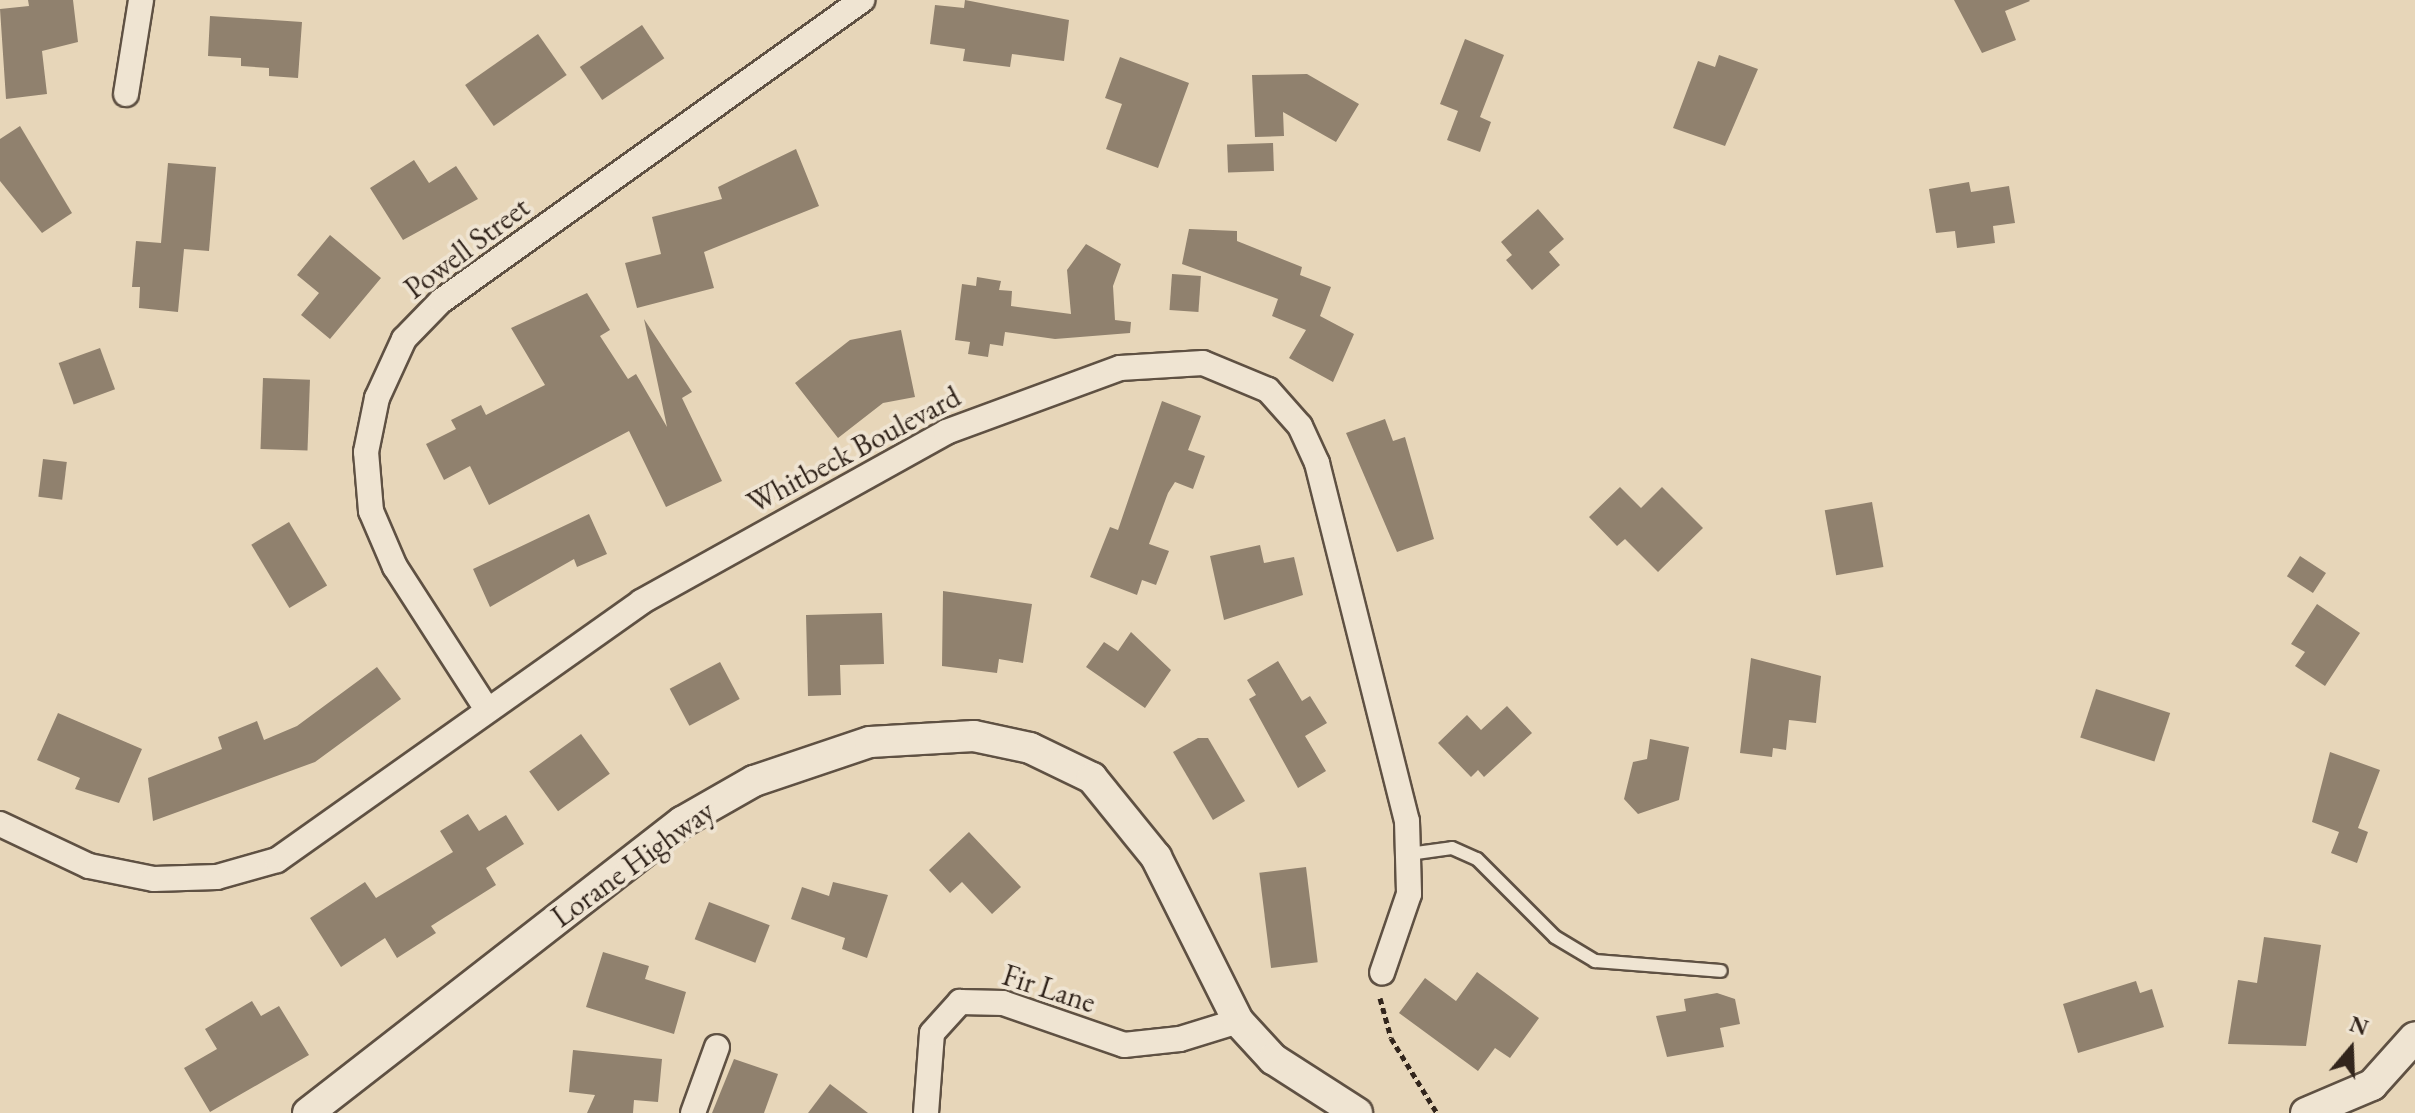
<!DOCTYPE html>
<html>
<head>
<meta charset="utf-8">
<style>
	body { margin:0 }
	#map { position:relative; width:2415px; height:1113px; overflow:hidden; background:#e7d6b9; font-family:"EB Garamond",serif }
	div>[style] { position:absolute }
	.building>* { inset:0; background:#90816e; transform-origin:0 0 }
	.path>* { height:5px; margin-top:-2.5px; transform-origin:0; background:repeating-linear-gradient(90deg,#32251c 0 6px,transparent 0 10px) }
	.roads { filter:drop-shadow(2px 0 #5f5143) drop-shadow(-2px 0 #5f5143) drop-shadow(0 2px #5f5143) drop-shadow(0 -2px #5f5143) }
	.service>* { height:12px; margin:-6px; padding:0 6px; transform-origin:6px; border-radius:6px; background:#efe4d2 }
	.minor>* { height:24px; margin:-12px; padding:0 12px; transform-origin:12px; border-radius:12px; background:#efe4d2 }
	.tertiary>* { height:30px; margin:-15px; padding:0 15px; transform-origin:15px; border-radius:15px; background:#efe4d2 }
	span { translate:-50% -50%; white-space:nowrap; text-align:center; line-height:1.15; -webkit-text-stroke:8px #efe4d2; paint-order:stroke }
	.street-label { font-size:30px; color:#32251c }
	.north { position:absolute; left:2311px; top:1009px; width:80px; height:80px; -webkit-text-stroke:6px #efe4d2; paint-order:stroke; rotate:19deg; font-size:22px; font-weight:700; line-height:32px; text-align:center; color:#32251c }
	.north::after { content:''; display:block; margin:auto; width:28px; height:36px; background:#32251c; clip-path:polygon(50% 0,100% 100%,50% 72%,0 100%) }
</style>
</head>
<body>
<div id="map">
	<div class="building">
		<div style="clip-path:polygon(28px 0,73px 0,78px 42px,42px 51px,47px 94px,6px 99px,0 9px,29px 6px)"></div>
		<div style="clip-path:polygon(965px 0,1069px 20px,1064px 61px,1012px 54px,1010px 67px,963px 61px,965px 49px,930px 44px,935px 5px,964px 8px)"></div>
		<div style="clip-path:polygon(1954px 0,2029px 0,2030px 1px,2005px 11px,2016px 40px,1982px 53px)"></div>
		<div style="clip-path:polygon(210px 16px,302px 22px,298px 78px,269px 76px,269px 68px,241px 66px,241px 58px,208px 56px)"></div>
		<div style="left:642px;top:25px;width:40px;height:75px;rotate:56deg"></div>
		<div style="left:538px;top:34px;width:50px;height:89px;rotate:55deg"></div>
		<div style="clip-path:polygon(1465px 39px,1504px 55px,1480px 117px,1491px 122px,1480px 152px,1447px 140px,1458px 111px,1440px 104px)"></div>
		<div style="clip-path:polygon(1719px 55px,1758px 69px,1725px 146px,1673px 128px,1698px 61px,1715px 67px)"></div>
		<div style="clip-path:polygon(1120px 57px,1189px 83px,1158px 168px,1106px 149px,1122px 104px,1105px 98px)"></div>
		<div style="clip-path:polygon(1307px 74px,1359px 104px,1336px 142px,1283px 112px,1284px 136px,1255px 137px,1252px 75px)"></div>
		<div style="clip-path:polygon(20px 126px,72px 213px,42px 233px,0 181px,0 139px)"></div>
		<div style="left:1273px;top:143px;width:28px;height:46px;rotate:88deg"></div>
		<div style="clip-path:polygon(796px 149px,819px 206px,704px 252px,714px 288px,637px 308px,625px 263px,661px 254px,652px 217px,722px 199px,718px 187px)"></div>
		<div style="clip-path:polygon(414px 160px,429px 183px,456px 166px,478px 199px,403px 240px,370px 188px)"></div>
		<div style="clip-path:polygon(168px 163px,216px 167px,209px 251px,184px 249px,178px 312px,139px 308px,140px 287px,132px 287px,136px 241px,161px 243px)"></div>
		<div style="clip-path:polygon(1969px 182px,1971px 192px,2009px 186px,2015px 223px,1993px 226px,1995px 243px,1957px 248px,1955px 231px,1936px 233px,1929px 189px)"></div>
		<div style="clip-path:polygon(1538px 209px,1564px 239px,1549px 252px,1560px 265px,1532px 290px,1506px 260px,1512px 255px,1501px 242px)"></div>
		<div style="clip-path:polygon(1189px 229px,1237px 231px,1237px 241px,1302px 267px,1300px 275px,1331px 287px,1320px 316px,1354px 334px,1333px 382px,1289px 358px,1306px 330px,1272px 316px,1278px 299px,1182px 264px)"></div>
		<div style="clip-path:polygon(330px 235px,381px 278px,330px 339px,301px 315px,319px 293px,297px 275px)"></div>
		<div style="clip-path:polygon(1086px 244px,1121px 264px,1113px 286px,1115px 320px,1131px 322px,1130px 333px,1055px 339px,1005px 332px,1003px 346px,990px 344px,988px 357px,968px 354px,970px 342px,955px 340px,962px 284px,976px 286px,977px 277px,1001px 281px,999px 290px,1012px 291px,1011px 306px,1071px 314px,1067px 270px)"></div>
		<div style="left:1172px;top:274px;width:29px;height:36px;rotate:4deg"></div>
		<div style="clip-path:polygon(587px 293px,610px 330px,600px 336px,628px 379px,636px 374px,667px 427px,644px 319px,692px 392px,682px 398px,722px 481px,666px 507px,629px 431px,489px 505px,470px 466px,444px 480px,426px 444px,456px 429px,451px 420px,481px 405px,486px 415px,545px 385px,511px 328px)"></div>
		<div style="clip-path:polygon(901px 330px,915px 397px,883px 403px,838px 438px,795px 383px,850px 340px)"></div>
		<div style="left:100px;top:348px;width:44px;height:44px;rotate:70deg"></div>
		<div style="left:263px;top:378px;width:47px;height:71px;rotate:2deg"></div>
		<div style="clip-path:polygon(1162px 401px,1201px 416px,1188px 450px,1205px 456px,1193px 489px,1175px 482px,1168px 493px,1149px 544px,1169px 551px,1156px 585px,1142px 580px,1137px 595px,1090px 577px,1110px 527px,1118px 530px)"></div>
		<div style="clip-path:polygon(1385px 419px,1393px 441px,1405px 437px,1434px 539px,1397px 552px,1346px 433px)"></div>
		<div style="left:43px;top:459px;width:24px;height:38px;rotate:7deg"></div>
		<div style="clip-path:polygon(1620px 487px,1641px 508px,1662px 487px,1703px 528px,1658px 572px,1625px 539px,1617px 546px,1589px 517px)"></div>
		<div style="left:1872px;top:502px;width:66px;height:48px;rotate:80deg"></div>
		<div style="clip-path:polygon(589px 514px,607px 554px,577px 567px,574px 559px,490px 607px,473px 569px)"></div>
		<div style="left:289px;top:522px;width:74px;height:44px;rotate:59deg"></div>
		<div style="clip-path:polygon(1260px 545px,1264px 563px,1294px 557px,1303px 595px,1224px 620px,1210px 556px)"></div>
		<div style="left:2300px;top:556px;width:31px;height:24px;rotate:33deg"></div>
		<div style="clip-path:polygon(943px 591px,1032px 604px,1023px 663px,999px 659px,997px 673px,942px 666px)"></div>
		<div style="clip-path:polygon(2317px 604px,2360px 633px,2325px 686px,2295px 666px,2305px 652px,2291px 644px)"></div>
		<div style="clip-path:polygon(882px 613px,884px 664px,840px 665px,841px 695px,808px 696px,806px 615px)"></div>
		<div style="clip-path:polygon(1131px 632px,1171px 670px,1145px 708px,1086px 667px,1104px 642px,1118px 651px)"></div>
		<div style="clip-path:polygon(1751px 658px,1821px 676px,1816px 723px,1789px 720px,1786px 750px,1773px 748px,1772px 757px,1740px 753px)"></div>
		<div style="clip-path:polygon(1278px 661px,1302px 701px,1310px 696px,1327px 723px,1305px 736px,1326px 771px,1298px 788px,1249px 699px,1256px 695px,1247px 680px)"></div>
		<div style="left:720px;top:662px;width:42px;height:57px;rotate:62deg"></div>
		<div style="clip-path:polygon(377px 667px,401px 699px,315px 762px,153px 821px,148px 778px,222px 749px,218px 737px,257px 721px,264px 740px,297px 726px)"></div>
		<div style="left:2096px;top:689px;width:78px;height:51px;rotate:18deg"></div>
		<div style="clip-path:polygon(1507px 706px,1532px 733px,1484px 777px,1478px 770px,1471px 777px,1438px 743px,1467px 715px,1481px 730px)"></div>
		<div style="clip-path:polygon(58px 713px,142px 749px,119px 803px,75px 789px,80px 778px,37px 760px)"></div>
		<div style="left:581px;top:734px;width:49px;height:64px;rotate:54deg"></div>
		<div style="clip-path:polygon(1198px 738px,1208px 738px,1245px 801px,1213px 820px,1173px 752px)"></div>
		<div style="clip-path:polygon(1650px 739px,1689px 747px,1679px 800px,1638px 814px,1624px 799px,1633px 762px,1647px 759px)"></div>
		<div style="clip-path:polygon(2330px 752px,2380px 770px,2358px 828px,2368px 832px,2357px 863px,2331px 853px,2339px 832px,2312px 822px)"></div>
		<div style="clip-path:polygon(468px 814px,479px 831px,506px 815px,524px 844px,486px 868px,496px 885px,431px 926px,436px 933px,397px 958px,385px 938px,341px 967px,310px 918px,365px 882px,376px 898px,453px 852px,440px 831px)"></div>
		<div style="clip-path:polygon(969px 832px,1021px 887px,992px 914px,962px 882px,950px 893px,929px 870px)"></div>
		<div style="left:1306px;top:867px;width:96px;height:47px;rotate:83deg"></div>
		<div style="clip-path:polygon(833px 882px,888px 895px,867px 958px,842px 949px,845px 938px,791px 919px,802px 887px,829px 896px)"></div>
		<div style="left:709px;top:902px;width:65px;height:40px;rotate:21deg"></div>
		<div style="clip-path:polygon(2264px 937px,2321px 945px,2306px 1046px,2228px 1044px,2238px 980px,2257px 983px)"></div>
		<div style="clip-path:polygon(603px 952px,649px 966px,645px 979px,686px 992px,674px 1034px,586px 1007px)"></div>
		<div style="clip-path:polygon(1477px 972px,1539px 1018px,1510px 1058px,1495px 1048px,1478px 1071px,1399px 1013px,1425px 978px,1456px 1001px)"></div>
		<div style="clip-path:polygon(2136px 981px,2140px 993px,2152px 989px,2164px 1027px,2078px 1053px,2063px 1004px)"></div>
		<div style="clip-path:polygon(1717px 993px,1735px 999px,1740px 1024px,1720px 1028px,1724px 1047px,1667px 1057px,1656px 1016px,1686px 1011px,1684px 999px)"></div>
		<div style="clip-path:polygon(252px 1001px,261px 1016px,279px 1006px,309px 1055px,210px 1112px,184px 1068px,217px 1049px,205px 1029px)"></div>
		<div style="clip-path:polygon(573px 1050px,662px 1059px,658px 1102px,634px 1100px,633px 1113px,587px 1113px,595px 1095px,569px 1092px)"></div>
		<div style="clip-path:polygon(734px 1059px,778px 1074px,764px 1113px,712px 1113px)"></div>
		<div style="clip-path:polygon(830px 1084px,868px 1113px,808px 1113px)"></div>
	</div>
	<div class="path">
		<div style="left:1380px;top:998px;width:41px;rotate:74.6deg"></div>
		<div style="left:1391px;top:1038px;width:88px;rotate:58.5deg"></div>
	</div>
	<div class="roads">
		<div class="service">
			<div style="left:1409px;top:854px;width:43px;rotate:-7.9deg"></div>
			<div style="left:1452px;top:848px;width:27px;rotate:24deg"></div>
			<div style="left:1477px;top:859px;width:110px;rotate:45deg"></div>
			<div style="left:1555px;top:937px;width:47px;rotate:31deg"></div>
			<div style="left:1595px;top:961px;width:126px;rotate:4.5deg"></div>
		</div>
		<div class="minor">
			<div style="left:126px;top:94px;width:95px;rotate:-80.9deg"></div>
			<div style="left:486px;top:708px;width:168px;rotate:-122.8deg"></div>
			<div style="left:395px;top:567px;width:61px;rotate:-113.2deg"></div>
			<div style="left:371px;top:511px;width:59px;rotate:-94.8deg"></div>
			<div style="left:366px;top:452px;width:55px;rotate:-78.5deg"></div>
			<div style="left:377px;top:398px;width:65px;rotate:-65.4deg"></div>
			<div style="left:404px;top:339px;width:53px;rotate:-45.8deg"></div>
			<div style="left:441px;top:301px;width:518px;rotate:-35.56deg"></div>
			<div style="left:0;top:824px;width:98px;rotate:25.3deg"></div>
			<div style="left:89px;top:866px;width:66px;rotate:11.3deg"></div>
			<div style="left:154px;top:879px;width:63px;rotate:-1.8deg"></div>
			<div style="left:217px;top:877px;width:62px;rotate:-15.8deg"></div>
			<div style="left:277px;top:860px;width:446px;rotate:-35.3deg"></div>
			<div style="left:641px;top:602px;width:349px;rotate:-29.1deg"></div>
			<div style="left:946px;top:432px;width:185px;rotate:-20.2deg"></div>
			<div style="left:1120px;top:368px;width:83px;rotate:-3.4deg"></div>
			<div style="left:1203px;top:363px;width:70px;rotate:22.6deg"></div>
			<div style="left:1268px;top:390px;width:48px;rotate:48.4deg"></div>
			<div style="left:1300px;top:426px;width:41px;rotate:65.3deg"></div>
			<div style="left:1317px;top:463px;width:369px;rotate:75.9deg"></div>
			<div style="left:1407px;top:821px;width:73px;rotate:88.4deg"></div>
			<div style="left:1409px;top:894px;width:83px;rotate:108.9deg"></div>
			<div style="left:693px;top:1113px;width:70px;rotate:-70deg"></div>
			<div style="left:926px;top:1113px;width:80px;rotate:-85.7deg"></div>
			<div style="left:932px;top:1033px;width:42px;rotate:-47.9deg"></div>
			<div style="left:960px;top:1002px;width:43px;rotate:1.3deg"></div>
			<div style="left:1003px;top:1003px;width:128px;rotate:19.1deg"></div>
			<div style="left:1124px;top:1045px;width:56px;rotate:-6.1deg"></div>
			<div style="left:1180px;top:1039px;width:61px;rotate:-17.2deg"></div>
		</div>
		<div class="tertiary">
			<div style="left:308px;top:1113px;width:474px;rotate:-37.9deg"></div>
			<div style="left:682px;top:822px;width:83px;rotate:-29.7deg"></div>
			<div style="left:754px;top:781px;width:122px;rotate:-18.6deg"></div>
			<div style="left:870px;top:742px;width:104px;rotate:-3.3deg"></div>
			<div style="left:974px;top:736px;width:57px;rotate:12.1deg"></div>
			<div style="left:1030px;top:748px;width:69px;rotate:25.8deg"></div>
			<div style="left:1092px;top:778px;width:102px;rotate:51deg"></div>
			<div style="left:1156px;top:857px;width:183px;rotate:63.4deg"></div>
			<div style="left:1238px;top:1021px;width:52px;rotate:47.4deg"></div>
			<div style="left:1273px;top:1059px;width:100px;rotate:32.7deg"></div>
			<div style="left:2306px;top:1113px;width:72px;rotate:-23deg"></div>
			<div style="left:2372px;top:1085px;width:64px;rotate:-48.1deg"></div>
		</div>
	</div>
	<div class="street-label">
		<span style="left:467px;top:248px;rotate:-37deg">Powell Street</span>
		<span style="left:854px;top:450px;rotate:-28deg">Whitbeck Boulevard</span>
		<span style="left:633px;top:864px;rotate:-36deg">Lorane Highway</span>
		<span style="left:1049px;top:989px;rotate:18deg">Fir Lane</span>
	</div>
	<div class="north">N</div>
</div>
</body>
</html>
